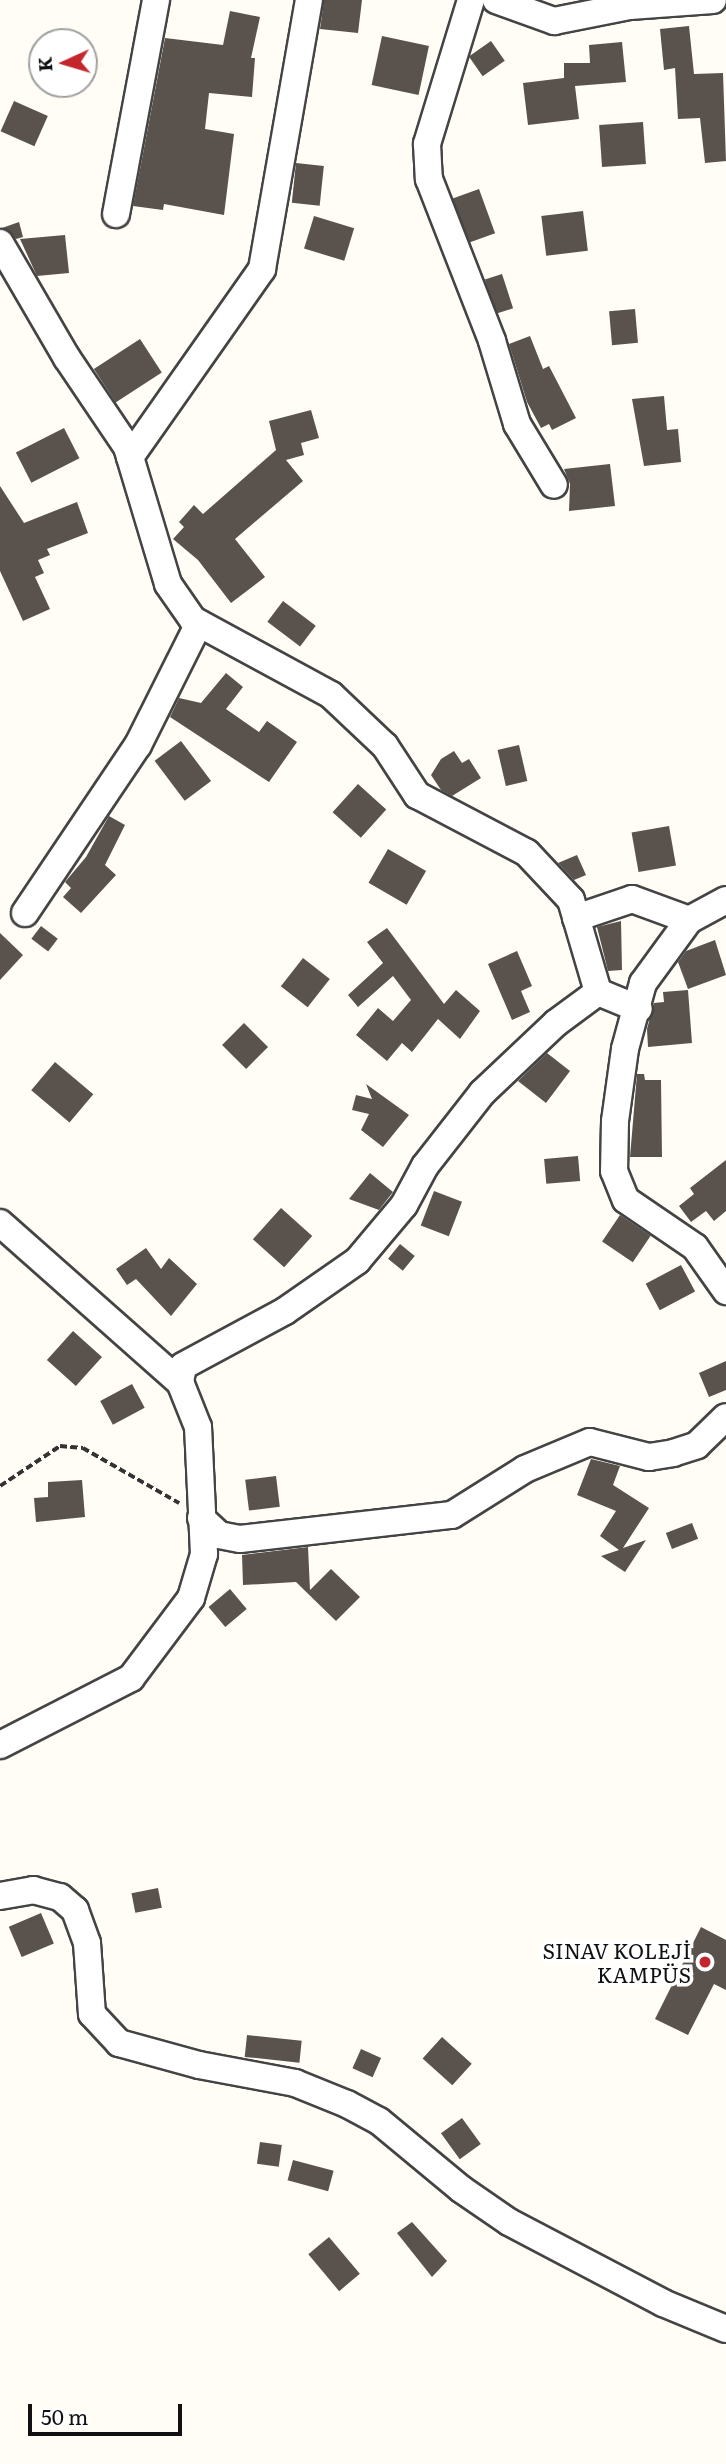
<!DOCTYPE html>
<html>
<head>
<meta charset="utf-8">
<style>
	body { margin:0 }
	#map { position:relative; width:726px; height:2464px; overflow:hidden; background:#fffdf5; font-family:Literata,serif }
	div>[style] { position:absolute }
	.building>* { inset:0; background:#5a524d; transform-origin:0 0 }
	.path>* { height:3.5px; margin-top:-1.75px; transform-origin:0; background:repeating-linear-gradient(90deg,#333 0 7px,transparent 0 10.5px) }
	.roads { filter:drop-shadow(2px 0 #444) drop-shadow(-2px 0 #444) drop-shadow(0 2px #444) drop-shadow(0 -2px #444) }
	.minor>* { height:26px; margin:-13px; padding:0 13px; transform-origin:13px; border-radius:13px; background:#fff }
	.dots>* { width:19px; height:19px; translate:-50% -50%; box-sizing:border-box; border:4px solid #fff; border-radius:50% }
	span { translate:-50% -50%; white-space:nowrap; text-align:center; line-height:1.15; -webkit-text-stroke:7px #fff; paint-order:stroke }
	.poi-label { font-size:21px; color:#111 }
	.right { translate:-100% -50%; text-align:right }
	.north { position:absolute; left:28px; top:28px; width:70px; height:70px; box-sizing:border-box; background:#fff; border:2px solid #a0a0a0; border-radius:50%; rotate:266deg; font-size:19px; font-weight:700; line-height:28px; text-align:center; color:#111 }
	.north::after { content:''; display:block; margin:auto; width:24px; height:32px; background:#c4262e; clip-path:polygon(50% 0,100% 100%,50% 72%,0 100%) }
	.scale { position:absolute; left:28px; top:2404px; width:154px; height:32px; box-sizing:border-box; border:4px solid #111; border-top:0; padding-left:9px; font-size:21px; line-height:24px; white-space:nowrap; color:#111; -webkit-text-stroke:5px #fff; paint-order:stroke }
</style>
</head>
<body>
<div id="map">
	<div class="building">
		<div style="clip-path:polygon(324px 0,362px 0,358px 33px,320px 29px)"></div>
		<div style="clip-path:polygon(230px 11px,260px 17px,251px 58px,255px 58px,252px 97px,209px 93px,205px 129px,234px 134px,224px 215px,164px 204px,163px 210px,133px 206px,165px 38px,223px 45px)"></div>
		<div style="clip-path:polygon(689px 26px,694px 74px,723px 73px,726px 161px,705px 163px,700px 118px,678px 119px,675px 68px,664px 70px,660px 29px)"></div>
		<div style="left:382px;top:36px;width:48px;height:50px;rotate:12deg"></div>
		<div style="left:491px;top:41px;width:24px;height:27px;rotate:55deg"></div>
		<div style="clip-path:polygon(622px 42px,626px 82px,575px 86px,579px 119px,528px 125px,523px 83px,564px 78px,564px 63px,590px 63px,589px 45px)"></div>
		<div style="left:14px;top:101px;width:37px;height:33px;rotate:24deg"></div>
		<div style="left:643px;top:122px;width:42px;height:44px;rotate:86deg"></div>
		<div style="left:296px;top:163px;width:28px;height:40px;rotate:6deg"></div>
		<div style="left:479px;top:189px;width:47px;height:28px;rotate:70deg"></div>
		<div style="left:583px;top:211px;width:40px;height:42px;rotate:83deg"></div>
		<div style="left:314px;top:216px;width:42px;height:34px;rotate:17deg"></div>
		<div style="clip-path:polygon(19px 222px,23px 237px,16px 239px,2px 228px)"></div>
		<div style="clip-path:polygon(65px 235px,69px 273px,37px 276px,20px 239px)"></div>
		<div style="left:502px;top:274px;width:36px;height:18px;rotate:72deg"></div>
		<div style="left:635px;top:309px;width:34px;height:26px;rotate:85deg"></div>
		<div style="clip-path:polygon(530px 336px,543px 369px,549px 366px,576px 418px,552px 430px,549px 424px,541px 428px,527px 402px,509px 344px)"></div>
		<div style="left:140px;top:339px;width:40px;height:55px;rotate:57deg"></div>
		<div style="clip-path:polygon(664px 396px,667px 430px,678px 429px,681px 462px,644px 466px,632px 399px)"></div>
		<div style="clip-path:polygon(311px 410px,319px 438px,301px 443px,304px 455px,286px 460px,303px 481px,235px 539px,265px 577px,231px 603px,198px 560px,173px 539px,184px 527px,179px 522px,194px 505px,203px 514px,276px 450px,269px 421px)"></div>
		<div style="left:64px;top:428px;width:34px;height:54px;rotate:63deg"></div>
		<div style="clip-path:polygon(610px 464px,615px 506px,569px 511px,570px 484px,564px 469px)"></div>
		<div style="clip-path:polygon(0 486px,24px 523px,77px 502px,88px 533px,47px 549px,50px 555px,38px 560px,44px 573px,35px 577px,50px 609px,23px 621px,0 571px)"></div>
		<div style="left:283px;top:601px;width:41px;height:26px;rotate:37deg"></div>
		<div style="clip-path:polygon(226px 673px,243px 687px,226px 709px,259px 732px,267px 721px,297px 742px,269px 782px,170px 717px,179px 698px,201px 703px)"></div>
		<div style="left:181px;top:741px;width:50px;height:33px;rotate:53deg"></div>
		<div style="left:519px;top:745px;width:37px;height:22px;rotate:77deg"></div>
		<div style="clip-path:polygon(454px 751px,462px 763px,469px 759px,481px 778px,452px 796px,441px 790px,431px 775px,441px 759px)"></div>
		<div style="left:358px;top:784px;width:38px;height:38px;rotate:42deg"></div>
		<div style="clip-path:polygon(109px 816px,125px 825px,105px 865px,116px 875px,81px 913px,63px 897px,71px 888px,65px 882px,86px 857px)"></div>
		<div style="left:669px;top:826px;width:40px;height:38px;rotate:80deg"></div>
		<div style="left:388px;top:849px;width:44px;height:39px;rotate:30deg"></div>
		<div style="clip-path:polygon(577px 855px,586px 875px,574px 880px,558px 863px)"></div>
		<div style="clip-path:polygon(621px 921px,622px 970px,608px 971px,597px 927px)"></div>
		<div style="left:41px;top:926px;width:21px;height:16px;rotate:37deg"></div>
		<div style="clip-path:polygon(387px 928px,444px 1004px,456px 990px,480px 1011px,460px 1039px,438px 1019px,412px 1052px,402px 1043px,387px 1061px,356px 1035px,378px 1008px,393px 1021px,411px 1000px,393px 976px,358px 1007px,348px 995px,383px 963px,367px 942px)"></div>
		<div style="clip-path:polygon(0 933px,23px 955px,0 980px)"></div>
		<div style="clip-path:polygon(715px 940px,726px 975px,688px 989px,678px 962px,686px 951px)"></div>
		<div style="clip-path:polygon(517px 951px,532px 986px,521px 991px,530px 1012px,512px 1020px,488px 964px)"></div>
		<div style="left:303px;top:958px;width:34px;height:36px;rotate:38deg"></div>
		<div style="clip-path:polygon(688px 990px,692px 1043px,648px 1047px,647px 1029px,654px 1003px,664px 1002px,663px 992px)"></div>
		<div style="left:244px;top:1023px;width:34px;height:31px;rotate:45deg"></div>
		<div style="clip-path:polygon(547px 1053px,570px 1071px,546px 1103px,518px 1081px)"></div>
		<div style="left:55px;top:1062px;width:50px;height:37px;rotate:40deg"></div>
		<div style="clip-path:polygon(637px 1074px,644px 1074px,645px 1080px,661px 1080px,662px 1157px,630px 1157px)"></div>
		<div style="clip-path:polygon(366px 1084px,409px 1115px,383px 1147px,361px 1130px,369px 1114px,352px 1110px,356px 1095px,372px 1099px)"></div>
		<div style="left:578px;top:1156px;width:25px;height:34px;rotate:85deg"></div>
		<div style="clip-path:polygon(726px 1160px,726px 1211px,714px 1221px,706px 1211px,691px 1222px,679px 1206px,694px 1194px,690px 1188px)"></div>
		<div style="clip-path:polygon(370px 1173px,393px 1192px,379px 1210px,349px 1199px)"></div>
		<div style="left:434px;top:1191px;width:30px;height:37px;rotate:21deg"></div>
		<div style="left:281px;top:1208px;width:42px;height:42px;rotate:42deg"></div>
		<div style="left:620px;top:1215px;width:37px;height:32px;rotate:34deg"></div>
		<div style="left:400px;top:1244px;width:19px;height:19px;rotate:39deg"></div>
		<div style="clip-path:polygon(146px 1248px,161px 1269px,169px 1258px,197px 1284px,171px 1316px,136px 1279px,127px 1285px,116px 1269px)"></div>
		<div style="left:681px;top:1265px;width:30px;height:40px;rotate:62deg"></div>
		<div style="left:73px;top:1331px;width:39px;height:39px;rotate:42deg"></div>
		<div style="clip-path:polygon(726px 1361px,726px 1390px,709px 1397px,699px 1373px)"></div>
		<div style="left:132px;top:1384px;width:27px;height:36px;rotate:62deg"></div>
		<div style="clip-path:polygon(591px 1459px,620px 1466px,613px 1485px,649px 1508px,623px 1548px,646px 1540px,625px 1572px,601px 1556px,619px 1550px,600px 1536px,616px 1511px,577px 1495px)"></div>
		<div style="left:276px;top:1476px;width:31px;height:31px;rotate:83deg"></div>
		<div style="clip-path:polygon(82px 1480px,85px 1517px,36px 1522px,34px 1498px,48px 1497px,48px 1482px)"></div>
		<div style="left:692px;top:1523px;width:17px;height:28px;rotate:69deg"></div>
		<div style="clip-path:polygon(308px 1547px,310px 1590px,331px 1569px,360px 1597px,336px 1621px,296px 1582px,243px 1585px,242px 1555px)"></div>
		<div style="left:230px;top:1589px;width:26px;height:28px;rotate:50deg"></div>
		<div style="left:158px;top:1888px;width:20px;height:27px;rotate:79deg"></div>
		<div style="left:41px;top:1913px;width:33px;height:35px;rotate:67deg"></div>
		<div style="clip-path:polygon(701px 1927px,726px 1940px,726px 1990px,714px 1984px,688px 2035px,655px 2019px)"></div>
		<div style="left:247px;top:2035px;width:55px;height:22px;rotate:6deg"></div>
		<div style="left:442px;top:2037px;width:40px;height:29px;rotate:42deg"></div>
		<div style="left:361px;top:2049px;width:22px;height:21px;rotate:24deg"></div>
		<div style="left:462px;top:2118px;width:32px;height:26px;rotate:54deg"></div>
		<div style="left:260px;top:2142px;width:22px;height:22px;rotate:8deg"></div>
		<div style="left:293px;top:2160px;width:42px;height:21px;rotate:15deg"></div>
		<div style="clip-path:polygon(412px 2222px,447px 2261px,432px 2277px,397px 2233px)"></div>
		<div style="left:329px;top:2237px;width:48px;height:27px;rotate:50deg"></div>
	</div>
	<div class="path">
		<div style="left:0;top:1486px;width:72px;rotate:-33.7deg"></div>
		<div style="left:60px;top:1446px;width:23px;rotate:5deg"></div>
		<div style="left:83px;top:1448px;width:111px;rotate:29.8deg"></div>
	</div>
	<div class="roads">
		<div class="minor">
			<div style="left:471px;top:0;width:151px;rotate:107deg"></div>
			<div style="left:427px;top:144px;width:35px;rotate:87deg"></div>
			<div style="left:429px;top:179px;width:174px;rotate:68.7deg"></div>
			<div style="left:492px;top:341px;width:87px;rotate:73.2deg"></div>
			<div style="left:517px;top:424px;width:71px;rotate:58.8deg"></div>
			<div style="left:496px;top:0;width:62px;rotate:19.9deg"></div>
			<div style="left:554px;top:21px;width:77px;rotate:-11.2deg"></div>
			<div style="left:630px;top:6px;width:83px;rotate:-4.1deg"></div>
			<div style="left:116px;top:214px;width:218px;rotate:-79.4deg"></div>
			<div style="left:0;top:243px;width:133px;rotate:59.8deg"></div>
			<div style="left:67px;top:358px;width:107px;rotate:56deg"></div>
			<div style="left:127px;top:447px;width:143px;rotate:73.3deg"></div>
			<div style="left:168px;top:584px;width:44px;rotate:55.2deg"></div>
			<div style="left:193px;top:620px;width:157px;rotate:28.5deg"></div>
			<div style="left:331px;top:695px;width:74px;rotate:43.4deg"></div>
			<div style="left:385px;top:746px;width:59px;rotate:56.9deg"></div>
			<div style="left:417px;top:795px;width:124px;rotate:27.8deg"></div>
			<div style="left:527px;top:853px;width:64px;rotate:46.9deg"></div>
			<div style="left:571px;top:900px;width:96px;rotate:73.6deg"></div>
			<div style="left:598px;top:992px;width:44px;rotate:22.5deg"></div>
			<div style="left:130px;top:457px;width:230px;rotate:-54.9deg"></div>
			<div style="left:262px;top:269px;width:273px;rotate:-80.1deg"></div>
			<div style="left:726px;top:900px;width:42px;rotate:151.6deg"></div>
			<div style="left:689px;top:920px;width:78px;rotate:126.1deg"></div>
			<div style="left:643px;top:983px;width:68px;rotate:105.3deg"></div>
			<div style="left:625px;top:1049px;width:73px;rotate:97.9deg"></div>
			<div style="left:615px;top:1121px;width:50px;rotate:91.1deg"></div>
			<div style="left:614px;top:1171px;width:31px;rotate:68deg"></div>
			<div style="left:626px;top:1200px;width:83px;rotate:34.3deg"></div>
			<div style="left:695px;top:1247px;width:54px;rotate:54.8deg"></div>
			<div style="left:25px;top:913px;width:202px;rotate:-56.1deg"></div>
			<div style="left:138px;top:745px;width:136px;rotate:-63.4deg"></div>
			<div style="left:576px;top:918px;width:59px;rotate:-18.7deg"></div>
			<div style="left:632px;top:899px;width:61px;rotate:20.2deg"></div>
			<div style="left:0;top:1223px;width:240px;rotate:41.5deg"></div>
			<div style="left:201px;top:1518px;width:25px;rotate:43deg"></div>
			<div style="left:219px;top:1535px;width:21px;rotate:11deg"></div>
			<div style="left:240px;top:1539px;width:213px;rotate:-6.5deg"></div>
			<div style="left:452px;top:1515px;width:86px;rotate:-32.2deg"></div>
			<div style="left:525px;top:1469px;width:70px;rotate:-22.6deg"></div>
			<div style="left:590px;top:1442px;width:61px;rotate:14.3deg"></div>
			<div style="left:649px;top:1457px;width:24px;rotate:-9deg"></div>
			<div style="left:673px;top:1453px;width:25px;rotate:-18deg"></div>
			<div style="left:697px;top:1445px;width:40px;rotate:-44deg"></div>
			<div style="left:0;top:1745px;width:147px;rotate:-27.1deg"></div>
			<div style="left:131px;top:1678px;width:100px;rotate:-53.1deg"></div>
			<div style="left:191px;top:1598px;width:46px;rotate:-73.5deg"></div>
			<div style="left:204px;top:1554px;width:127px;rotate:-92.7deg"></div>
			<div style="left:198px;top:1427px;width:48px;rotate:-111.8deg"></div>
			<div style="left:180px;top:1382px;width:16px;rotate:-79deg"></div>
			<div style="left:183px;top:1366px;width:116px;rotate:-28.3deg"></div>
			<div style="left:285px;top:1311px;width:88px;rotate:-34.8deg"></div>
			<div style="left:357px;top:1261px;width:73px;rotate:-50deg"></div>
			<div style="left:404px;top:1205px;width:44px;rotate:-61.7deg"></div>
			<div style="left:425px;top:1166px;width:93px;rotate:-52deg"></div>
			<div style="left:482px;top:1093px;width:102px;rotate:-43.4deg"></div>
			<div style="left:556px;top:1023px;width:52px;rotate:-36.4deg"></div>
			<div style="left:0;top:1896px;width:34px;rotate:-10deg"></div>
			<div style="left:33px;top:1890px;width:28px;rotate:15deg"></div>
			<div style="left:60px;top:1897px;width:20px;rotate:41deg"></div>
			<div style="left:75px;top:1910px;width:35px;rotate:70deg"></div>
			<div style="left:87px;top:1943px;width:71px;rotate:86deg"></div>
			<div style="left:92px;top:2014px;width:40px;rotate:47deg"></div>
			<div style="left:119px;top:2043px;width:83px;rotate:15.4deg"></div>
			<div style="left:199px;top:2065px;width:98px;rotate:10.6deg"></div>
			<div style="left:295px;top:2083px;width:56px;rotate:22deg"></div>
			<div style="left:347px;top:2104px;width:36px;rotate:28deg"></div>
			<div style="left:379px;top:2121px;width:107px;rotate:39.7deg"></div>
			<div style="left:461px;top:2189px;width:58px;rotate:34.5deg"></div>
			<div style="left:509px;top:2222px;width:174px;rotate:27.7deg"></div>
			<div style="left:663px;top:2303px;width:68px;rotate:22.4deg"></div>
		</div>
	</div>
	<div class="dots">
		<div style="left:705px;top:1962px;background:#c4262e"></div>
	</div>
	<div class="poi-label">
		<span class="right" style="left:691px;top:1962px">SINAV KOLEJİ<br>KAMPÜS</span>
	</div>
	<div class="north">K</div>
	<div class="scale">50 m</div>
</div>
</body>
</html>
